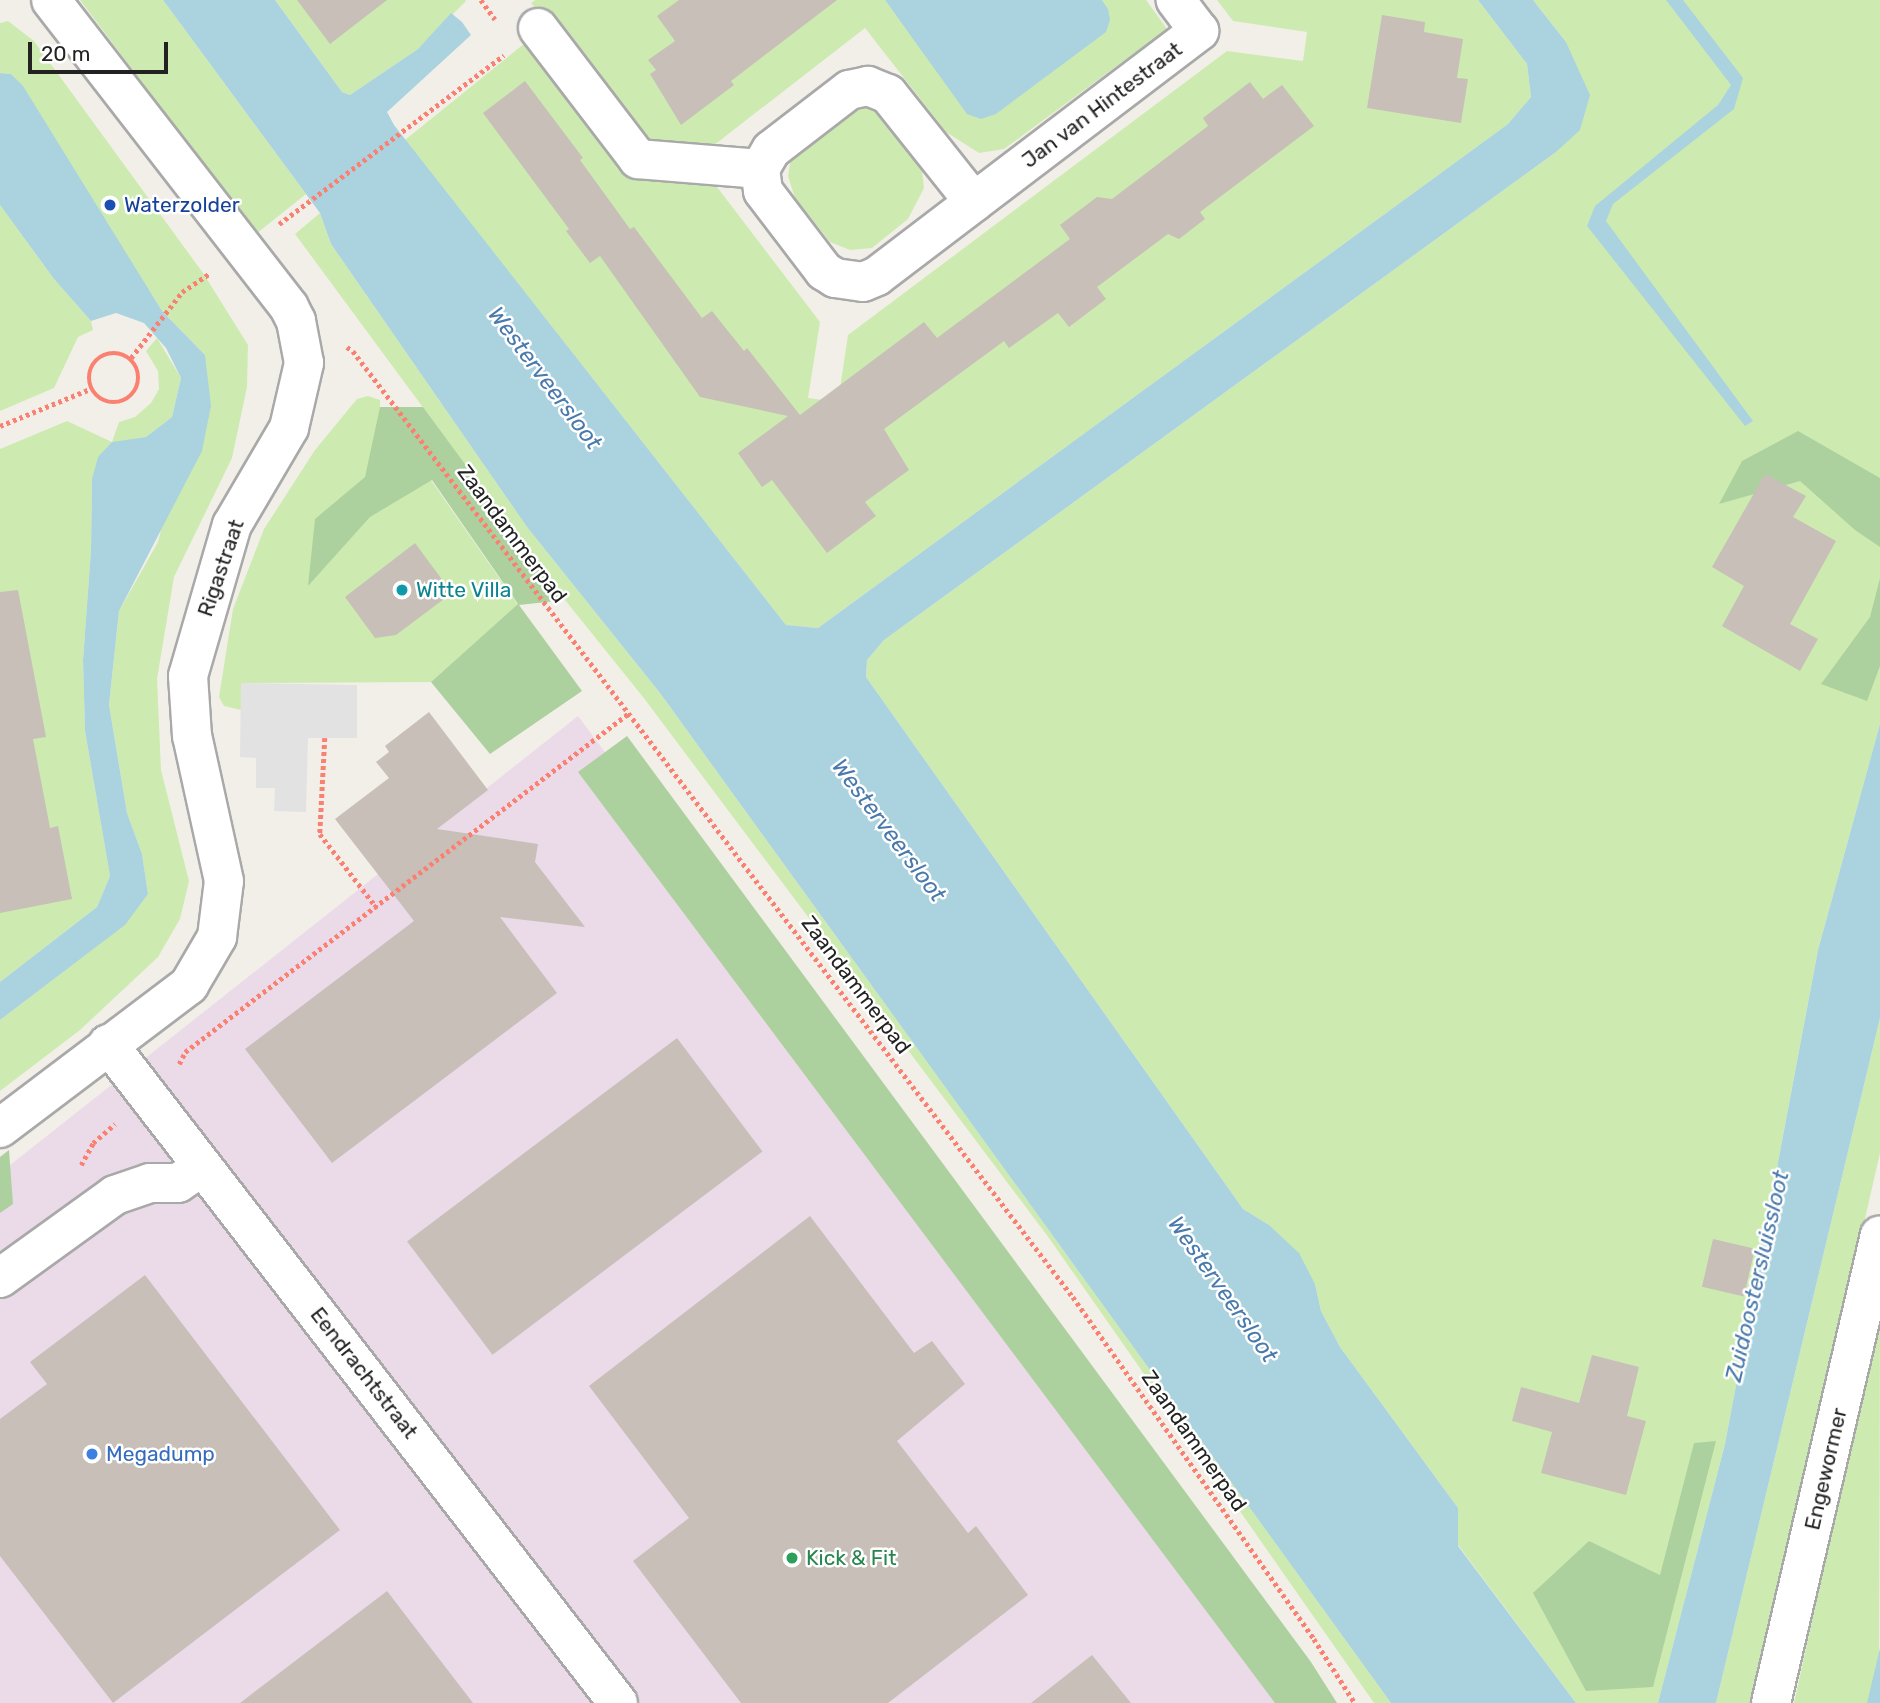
<!DOCTYPE html>
<html>
<head>
<meta charset="utf-8">
<style>
	body { margin:0 }
	#map { position:relative; width:1880px; height:1703px; overflow:hidden; background:#f2efe9; font-family:Rubik,sans-serif }
	div>[style] { position:absolute }
	.industrial>* { inset:0; background:#ebdbe8 }
	.grass>* { inset:0; background:#cdebb0 }
	.forest>* { inset:0; background:#add19e }
	.parking>* { inset:0; background:#e2e2e2 }
	.water>* { inset:0; background:#aad3df }
	.building>* { inset:0; background:#c7bfb8; transform-origin:0 0 }
	.path>* { height:4.5px; margin-top:-2.25px; transform-origin:0; background:repeating-linear-gradient(90deg,#fa8072 0 3.5px,transparent 0 7px) }
	.path>.ring { margin:-2.25px; padding:0; box-sizing:content-box; background:none; border:4.5px solid #fa8072; border-radius:50% }
	.roads { filter:drop-shadow(2px 0 #a9a9a9) drop-shadow(-2px 0 #a9a9a9) drop-shadow(0 2px #a9a9a9) drop-shadow(0 -2px #a9a9a9) }
	.minor>* { height:38px; margin:-19px; padding:0 19px; transform-origin:19px; border-radius:19px; background:#fff }
	.dots>* { width:19px; height:19px; translate:-50% -50%; box-sizing:border-box; border:4px solid #fff; border-radius:50% }
	span { translate:-50% -50%; white-space:nowrap; text-align:center; line-height:1.15; -webkit-text-stroke:5px #fff; paint-order:stroke }
	.street-label { font-size:21px; color:#222 }
	.transit-label { font-size:21px; color:#164399 }
	.left { translate:0 -50%; text-align:left }
	.culture-label { font-size:21px; color:#0d838f }
	.shop-label { font-size:21px; color:#366cbe }
	.leisure-label { font-size:21px; color:#27864d }
	.water-label { font-size:23px; color:#4a7aab; font-style:italic }
	.scale { position:absolute; left:28px; top:42px; width:140px; height:32px; box-sizing:border-box; border:4px solid #222; border-top:0; padding-left:9px; font-size:21px; line-height:24px; white-space:nowrap; color:#222; -webkit-text-stroke:5px #fff; paint-order:stroke }
</style>
</head>
<body>
<div id="map">
	<div class="industrial">
		<div style="clip-path:polygon(578px 716px,1313px 1703px,0 1703px,0 1173px)"></div>
	</div>
	<div class="grass">
		<div style="clip-path:polygon(80px 0,163px 0,306px 194px,256px 234px)"></div>
		<div style="clip-path:polygon(275px 0,465px 0,466px 1px,418px 49px,350px 95px,342px 92px)"></div>
		<div style="clip-path:polygon(535px 0,885px 0,907px 30px,1108px 9px,1102px 0,1146px 0,1167px 29px,1004px 149px,979px 153px,946px 132px,865px 28px,709px 149px,640px 142px,531px 3px)"></div>
		<div style="clip-path:polygon(1217px 0,1478px 0,1527px 64px,1531px 97px,1508px 124px,818px 628px,786px 625px,405px 140px,530px 39px,632px 175px,717px 187px,820px 322px,808px 398px,838px 402px,848px 335px,1227px 51px,1303px 61px,1307px 32px,1233px 21px)"></div>
		<div style="clip-path:polygon(1533px 0,1880px 0,1880px 724px,1818px 950px,1725px 1444px,1658px 1703px,1576px 1703px,1458px 1545px,1458px 1508px,1340px 1347px,1321px 1311px,1315px 1284px,1269px 1225px,1243px 1209px,866px 677px,867px 660px,884px 640px,1556px 152px,1566px 42px)"></div>
		<div style="clip-path:polygon(8px 21px,34px 41px,203px 273px,248px 345px,247px 387px,232px 458px,174px 577px,157px 679px,161px 770px,189px 881px,180px 919px,158px 957px,80px 1030px,0 1091px,0 1020px,124px 925px,148px 894px,142px 854px,127px 813px,109px 705px,119px 611px,158px 542px,205px 355px,162px 311px,11px 74px,0 73px,0 23px)"></div>
		<div style="clip-path:polygon(865px 107px,883px 115px,922px 170px,924px 188px,908px 219px,872px 248px,850px 250px,830px 242px,795px 198px,788px 176px,791px 157px,848px 112px)"></div>
		<div style="clip-path:polygon(0 205px,54px 279px,91px 321px,93px 330px,78px 337px,54px 388px,0 411px)"></div>
		<div style="clip-path:polygon(320px 213px,331px 244px,527px 527px,660px 693px,1391px 1703px,1374px 1703px,1049px 1238px,643px 697px,565px 600px,295px 234px)"></div>
		<div style="clip-path:polygon(157px 338px,181px 378px,172px 417px,146px 437px,134px 439px,92px 479px,91px 550px,83px 660px,85px 731px,110px 876px,97px 907px,0 982px,0 449px,67px 421px,112px 442px,119px 422px,135px 417px,151px 403px,159px 389px,158px 371px,146px 351px)"></div>
		<div style="clip-path:polygon(368px 396px,380px 400px,380px 407px,518px 605px,431px 682px,241px 683px,241px 710px,224px 706px,219px 697px,233px 609px,264px 529px,315px 450px,357px 399px)"></div>
		<div style="clip-path:polygon(1880px 1018px,1880px 1153px,1754px 1703px,1716px 1703px)"></div>
		<div style="clip-path:polygon(1880px 1318px,1879px 1703px,1794px 1703px,1860px 1402px)"></div>
	</div>
	<div class="forest">
		<div style="clip-path:polygon(380px 407px,423px 407px,565px 600px,519px 605px,582px 691px,490px 754px,431px 682px,518px 604px,432px 480px,370px 517px,308px 586px,315px 519px,365px 477px)"></div>
		<div style="clip-path:polygon(1798px 431px,1880px 478px,1880px 547px,1855px 530px,1800px 481px,1719px 504px,1742px 461px)"></div>
		<div style="clip-path:polygon(1880px 578px,1880px 666px,1867px 701px,1821px 684px,1870px 617px)"></div>
		<div style="clip-path:polygon(627px 736px,1311px 1662px,1337px 1703px,1275px 1703px,578px 772px)"></div>
		<div style="clip-path:polygon(9px 1150px,13px 1204px,0 1213px,0 1157px)"></div>
		<div style="clip-path:polygon(1716px 1441px,1653px 1687px,1586px 1691px,1533px 1593px,1589px 1541px,1660px 1575px,1694px 1443px)"></div>
	</div>
	<div class="parking">
		<div style="clip-path:polygon(241px 683px,357px 685px,357px 738px,308px 738px,306px 812px,274px 811px,275px 788px,256px 788px,256px 758px,240px 757px)"></div>
	</div>
	<div class="water">
		<div style="clip-path:polygon(163px 0,275px 0,342px 92px,350px 95px,418px 49px,451px 13px,462px 22px,471px 35px,387px 112px,394px 125px,786px 625px,818px 628px,1508px 124px,1531px 97px,1527px 64px,1478px 0,1533px 0,1566px 42px,1590px 95px,1580px 130px,1556px 152px,884px 640px,867px 660px,866px 677px,1243px 1209px,1269px 1225px,1299px 1253px,1315px 1284px,1321px 1311px,1340px 1347px,1458px 1508px,1458px 1546px,1576px 1703px,1391px 1703px,660px 693px,527px 527px,331px 244px,320px 213px)"></div>
		<div style="clip-path:polygon(885px 0,1102px 0,1108px 9px,1110px 20px,1106px 32px,996px 114px,981px 119px,967px 114px)"></div>
		<div style="clip-path:polygon(1666px 0,1683px 0,1743px 78px,1734px 109px,1613px 204px,1606px 221px,1753px 421px,1745px 426px,1587px 226px,1595px 206px,1718px 105px,1731px 85px)"></div>
		<div style="clip-path:polygon(0 73px,11px 74px,23px 86px,162px 311px,205px 355px,211px 406px,202px 451px,119px 611px,109px 705px,127px 813px,142px 854px,148px 894px,125px 925px,0 1020px,0 982px,97px 907px,110px 876px,85px 731px,83px 660px,91px 550px,92px 479px,98px 457px,112px 442px,146px 437px,172px 417px,181px 378px,166px 348px,144px 323px,116px 313px,91px 321px,54px 279px,0 205px)"></div>
		<div style="clip-path:polygon(1880px 724px,1880px 1018px,1716px 1703px,1658px 1703px,1725px 1444px,1818px 950px)"></div>
		<div style="clip-path:polygon(1880px 1648px,1880px 1703px,1867px 1703px)"></div>
	</div>
	<div class="building">
		<div style="clip-path:polygon(297px 0,387px 0,330px 44px)"></div>
		<div style="clip-path:polygon(679px 0,837px 0,731px 81px,734px 85px,681px 125px,650px 74px,656px 70px,648px 60px,675px 41px,657px 16px)"></div>
		<div style="clip-path:polygon(1382px 15px,1425px 22px,1424px 32px,1463px 39px,1457px 78px,1468px 79px,1461px 123px,1367px 108px)"></div>
		<div style="clip-path:polygon(525px 81px,583px 158px,580px 160px,630px 229px,634px 227px,702px 318px,712px 311px,744px 351px,747px 348px,800px 415px,924px 322px,937px 338px,1070px 239px,1060px 225px,1097px 197px,1112px 199px,1208px 126px,1203px 118px,1250px 82px,1263px 99px,1282px 85px,1314px 126px,1200px 212px,1205px 219px,1179px 239px,1168px 234px,1097px 287px,1106px 299px,1069px 327px,1058px 313px,1009px 348px,1004px 341px,884px 429px,909px 470px,865px 502px,876px 516px,827px 553px,772px 480px,762px 487px,738px 453px,788px 416px,700px 397px,600px 256px,590px 263px,566px 231px,569px 229px,483px 113px)"></div>
		<div style="clip-path:polygon(1765px 474px,1806px 496px,1793px 517px,1836px 541px,1790px 624px,1818px 639px,1800px 671px,1722px 626px,1744px 586px,1712px 567px)"></div>
		<div style="clip-path:polygon(415px 543px,452px 593px,396px 635px,375px 638px,345px 597px)"></div>
		<div style="clip-path:polygon(18px 590px,46px 737px,33px 739px,50px 828px,58px 826px,72px 899px,0 913px,0 592px)"></div>
		<div style="clip-path:polygon(429px 712px,488px 790px,437px 829px,538px 844px,535px 862px,585px 927px,500px 917px,557px 993px,332px 1163px,245px 1049px,414px 921px,335px 819px,389px 778px,376px 762px,389px 752px,385px 746px)"></div>
		<div style="left:677px;top:1038px;width:142px;height:338px;rotate:53deg"></div>
		<div style="clip-path:polygon(810px 1216px,914px 1353px,932px 1341px,965px 1384px,897px 1441px,968px 1533px,976px 1526px,1028px 1595px,888px 1703px,741px 1703px,633px 1561px,689px 1518px,589px 1386px)"></div>
		<div style="left:1713px;top:1239px;width:43px;height:49px;rotate:13deg"></div>
		<div style="clip-path:polygon(145px 1275px,340px 1530px,113px 1703px,0 1556px,0 1419px,47px 1384px,30px 1362px)"></div>
		<div style="clip-path:polygon(1592px 1355px,1639px 1367px,1627px 1416px,1646px 1421px,1626px 1495px,1541px 1473px,1552px 1432px,1512px 1421px,1521px 1387px,1579px 1403px)"></div>
		<div style="clip-path:polygon(387px 1591px,473px 1703px,240px 1703px)"></div>
		<div style="clip-path:polygon(1092px 1655px,1131px 1703px,1031px 1703px)"></div>
	</div>
	<div class="path">
		<div style="left:481px;top:0;width:24px;rotate:54deg"></div>
		<div style="left:279px;top:224px;width:281px;rotate:-36.9deg"></div>
		<div style="left:347px;top:347px;width:7px;rotate:34deg"></div>
		<div style="left:353px;top:351px;width:1189px;rotate:52.73deg"></div>
		<div style="left:1073px;top:1297px;width:418px;rotate:54.8deg"></div>
		<div style="left:1314px;top:1639px;width:76px;rotate:57.4deg"></div>
		<div class="ring" style="left:89px;top:353px;width:45.5px;height:45.5px"></div>
		<div style="left:131px;top:358px;width:83px;rotate:-52.3deg"></div>
		<div style="left:182px;top:292px;width:32px;rotate:-34deg"></div>
		<div style="left:0;top:426px;width:97px;rotate:-22.3deg"></div>
		<div style="left:325px;top:738px;width:96px;rotate:93deg"></div>
		<div style="left:320px;top:834px;width:93px;rotate:52.4deg"></div>
		<div style="left:179px;top:1064px;width:13px;rotate:-63deg"></div>
		<div style="left:185px;top:1052px;width:559px;rotate:-37.36deg"></div>
		<div style="left:81px;top:1165px;width:25px;rotate:-61deg"></div>
		<div style="left:93px;top:1143px;width:29px;rotate:-41deg"></div>
	</div>
	<div class="roads">
		<div class="minor">
			<div style="left:538px;top:28px;width:165px;rotate:52.6deg"></div>
			<div style="left:638px;top:159px;width:122px;rotate:4.7deg"></div>
			<div style="left:974px;top:202px;width:138px;rotate:-128.5deg"></div>
			<div style="left:888px;top:94px;width:22px;rotate:-158deg"></div>
			<div style="left:868px;top:86px;width:19px;rotate:168deg"></div>
			<div style="left:849px;top:90px;width:98px;rotate:142.4deg"></div>
			<div style="left:771px;top:150px;width:22px;rotate:120deg"></div>
			<div style="left:760px;top:169px;width:22px;rotate:82deg"></div>
			<div style="left:763px;top:191px;width:101px;rotate:52.7deg"></div>
			<div style="left:824px;top:271px;width:13px;rotate:32deg"></div>
			<div style="left:835px;top:278px;width:28px;rotate:8deg"></div>
			<div style="left:863px;top:282px;width:15px;rotate:-23deg"></div>
			<div style="left:877px;top:276px;width:122px;rotate:-37.3deg"></div>
			<div style="left:974px;top:202px;width:283px;rotate:-37.2deg"></div>
			<div style="left:1199px;top:31px;width:39px;rotate:-127deg"></div>
			<div style="left:108px;top:1044px;width:833px;rotate:52.26deg"></div>
			<div style="left:0;top:1128px;width:237px;rotate:-37.1deg"></div>
			<div style="left:189px;top:985px;width:56px;rotate:-59.7deg"></div>
			<div style="left:217px;top:937px;width:56px;rotate:-82.9deg"></div>
			<div style="left:224px;top:881px;width:148px;rotate:-102.4deg"></div>
			<div style="left:192px;top:736px;width:60px;rotate:-93.8deg"></div>
			<div style="left:188px;top:676px;width:157px;rotate:-73.8deg"></div>
			<div style="left:232px;top:525px;width:113px;rotate:-59.6deg"></div>
			<div style="left:289px;top:428px;width:67px;rotate:-77deg"></div>
			<div style="left:304px;top:363px;width:43px;rotate:-100.8deg"></div>
			<div style="left:296px;top:321px;width:16px;rotate:-117deg"></div>
			<div style="left:289px;top:307px;width:388px;rotate:-127.8deg"></div>
			<div style="left:0;top:1278px;width:142px;rotate:-35.8deg"></div>
			<div style="left:115px;top:1195px;width:37px;rotate:-19deg"></div>
			<div style="left:150px;top:1183px;width:28px"></div>
			<div style="left:178px;top:1183px;width:29px;rotate:-34deg"></div>
			<div style="left:1771px;top:1703px;width:480px;rotate:-76.9deg"></div>
		</div>
	</div>
	<div class="dots">
		<div style="left:110px;top:205px;background:#1a4fb4"></div>
		<div style="left:402px;top:590px;background:#0f9aa8"></div>
		<div style="left:92px;top:1454px;background:#3f7fe0"></div>
		<div style="left:792px;top:1558px;background:#2e9e5b"></div>
	</div>
	<div class="street-label">
		<span style="left:1102px;top:105px;rotate:-37deg">Jan van Hintestraat</span>
		<span style="left:512px;top:534px;rotate:53deg">Zaandammerpad</span>
		<span style="left:221px;top:568px;rotate:-71deg">Rigastraat</span>
		<span style="left:856px;top:985px;rotate:53deg">Zaandammerpad</span>
		<span style="left:364px;top:1373px;rotate:52deg">Eendrachtstraat</span>
		<span style="left:1194px;top:1441px;rotate:55deg">Zaandammerpad</span>
		<span style="left:1826px;top:1469px;rotate:-77deg">Engewormer</span>
	</div>
	<div class="transit-label">
		<span class="left" style="left:124px;top:205px">Waterzolder</span>
	</div>
	<div class="culture-label">
		<span class="left" style="left:416px;top:590px">Witte Villa</span>
	</div>
	<div class="shop-label">
		<span class="left" style="left:106px;top:1454px">Megadump</span>
	</div>
	<div class="leisure-label">
		<span class="left" style="left:806px;top:1558px">Kick &amp; Fit</span>
	</div>
	<div class="water-label">
		<span style="left:545px;top:378px;rotate:53deg">Westerveersloot</span>
		<span style="left:889px;top:830px;rotate:53deg">Westerveersloot</span>
		<span style="left:1757px;top:1276px;rotate:-77deg">Zuidoostersluissloot</span>
		<span style="left:1223px;top:1289px;rotate:55deg">Westerveersloot</span>
	</div>
	<div class="scale">20 m</div>
</div>
</body>
</html>
